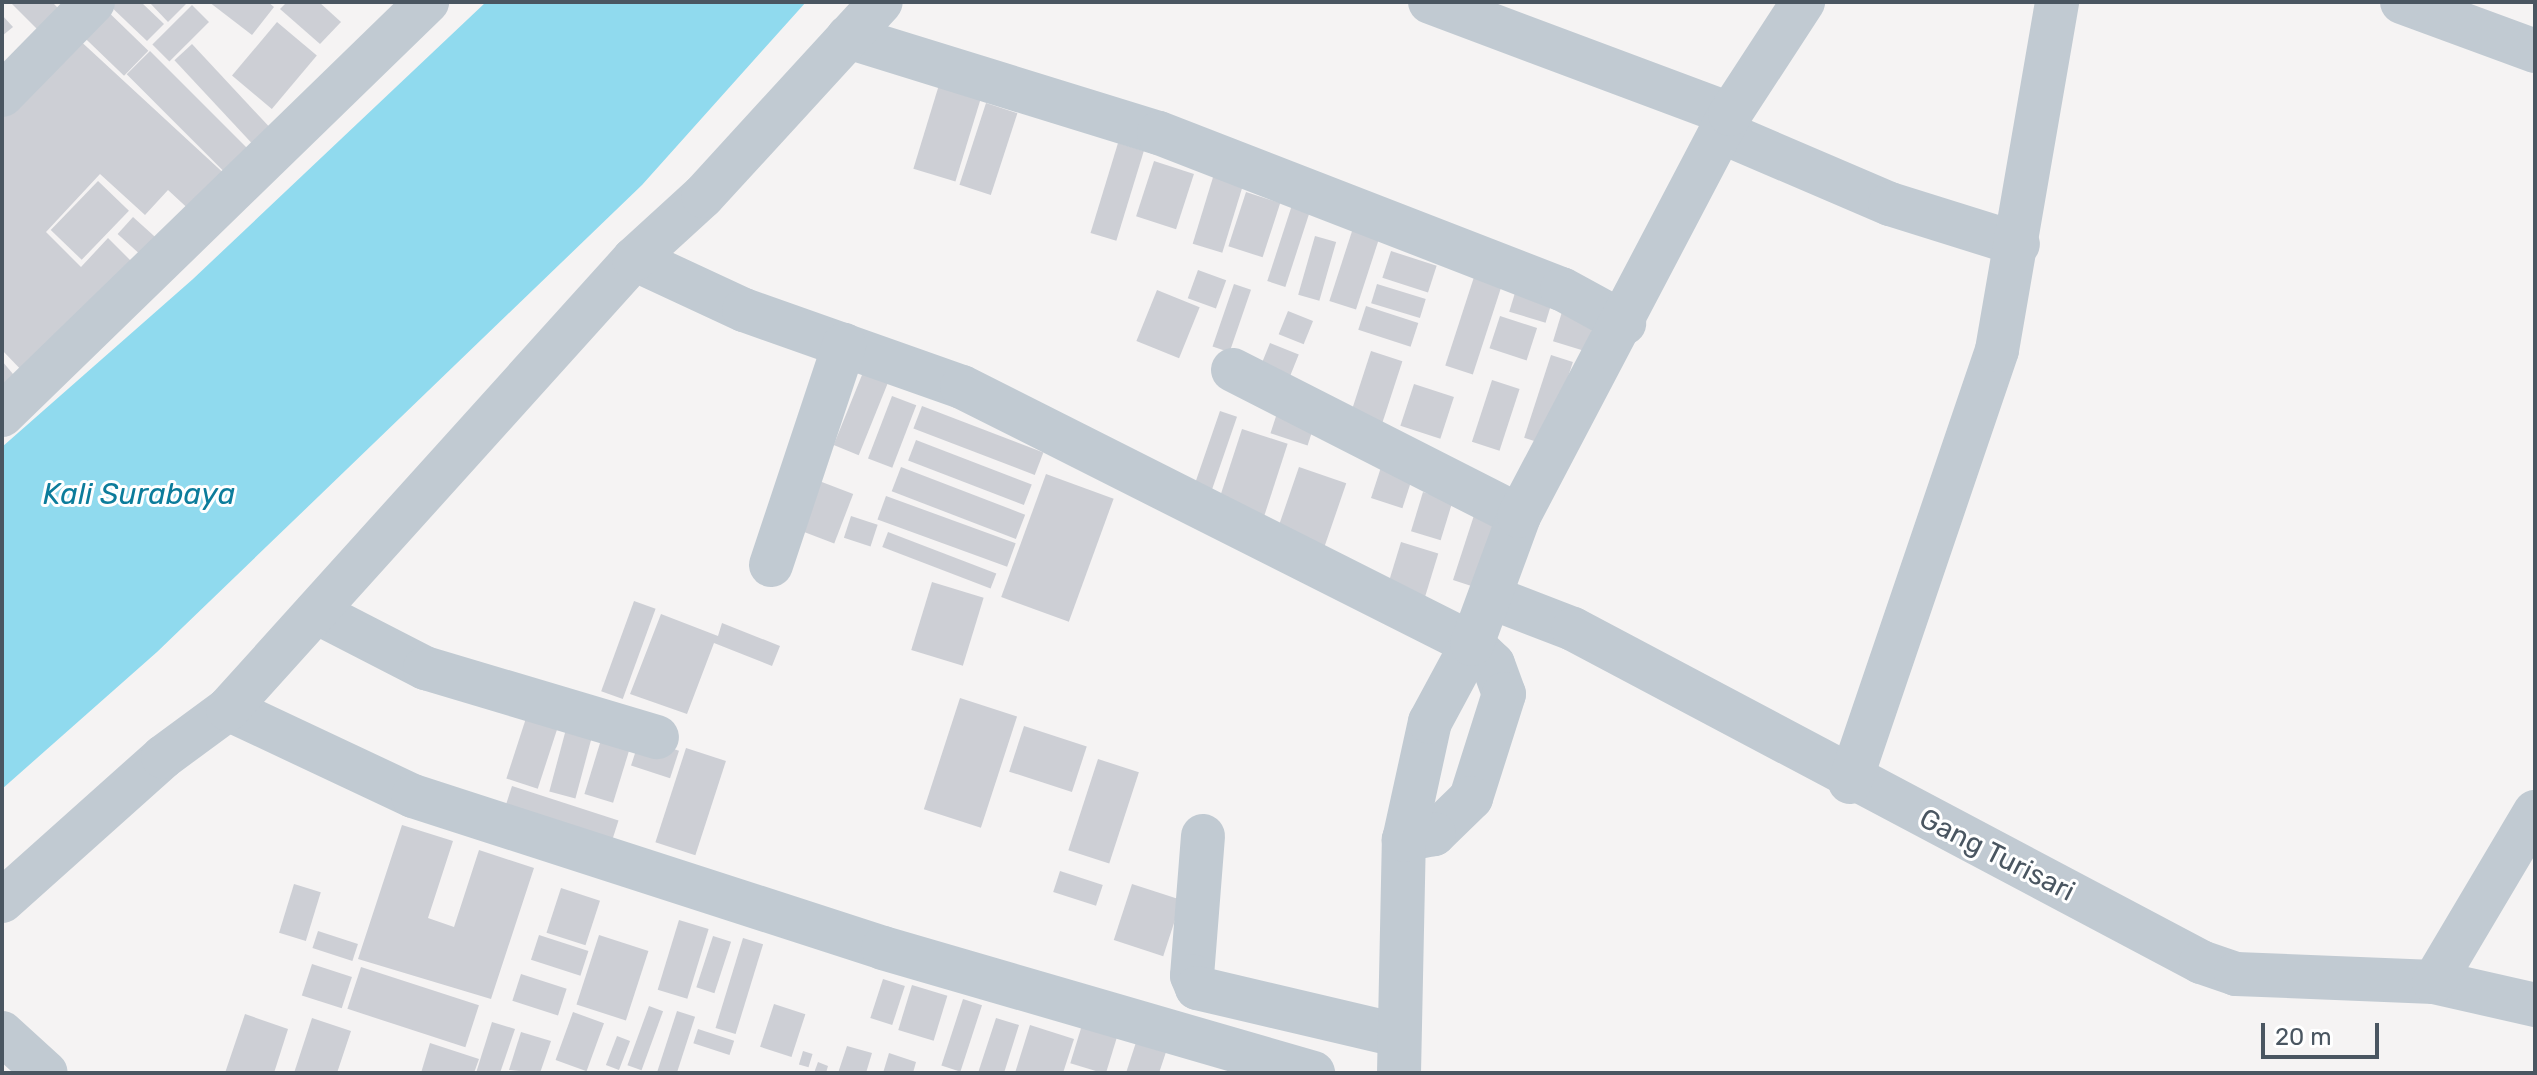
<!DOCTYPE html>
<html>
<head>
<meta charset="utf-8">
<style>
	body { margin:0 }
	#map { position:relative; width:2537px; height:1075px; overflow:hidden; background:#f5f3f3; font-family:Rubik,sans-serif }
	div>[style] { position:absolute }
	.water>* { inset:0; background:#90daee }
	.building>* { inset:0; background:#cdcfd5; transform-origin:0 0 }
	.minor>* { height:44px; margin:-22px; padding:0 22px; transform-origin:22px; border-radius:22px; background:#c1cad2 }
	span { translate:-50% -50%; white-space:nowrap; text-align:center; line-height:1.15; -webkit-text-stroke:6px #fff; paint-order:stroke }
	.street-label { font-size:28px; color:#4a5661 }
	.water-label { font-size:30px; color:#0c7c9b; font-style:italic }
	.frame { position:absolute; inset:0; border:4px solid #4a5661; pointer-events:none }
	.scale { position:absolute; left:2261px; top:1023px; width:118px; height:36px; box-sizing:border-box; border:4px solid #4a5661; border-top:0; padding-left:10px; font-size:24px; line-height:28px; white-space:nowrap; color:#4a5661; -webkit-text-stroke:6px #fff; paint-order:stroke }
</style>
</head>
<body>
<div id="map">
	<div class="water">
		<div style="clip-path:polygon(486px 2px,806px 2px,642px 185px,157px 652px,2px 789px,2px 447px,193px 279px)"></div>
	</div>
	<div class="building">
		<div style="clip-path:polygon(10px 2px,52px 2px,64px 14px,43px 35px)"></div>
		<div style="left:98px;top:2px;width:70px;height:35px;rotate:44deg"></div>
		<div style="clip-path:polygon(106px 2px,141px 2px,164px 24px,147px 41px)"></div>
		<div style="clip-path:polygon(149px 2px,188px 2px,168px 22px)"></div>
		<div style="clip-path:polygon(209px 2px,268px 2px,274px 7px,252px 35px)"></div>
		<div style="clip-path:polygon(287px 2px,319px 2px,341px 22px,320px 44px,280px 9px)"></div>
		<div style="left:192px;top:5px;width:24px;height:56px;rotate:45deg"></div>
		<div style="clip-path:polygon(2px 15px,13px 27px,2px 36px)"></div>
		<div style="left:277px;top:22px;width:52px;height:70px;rotate:40deg"></div>
		<div style="clip-path:polygon(75px 36px,230px 179px,195px 215px,168px 190px,145px 215px,100px 174px,46px 232px,81px 267px,108px 238px,140px 270px,27px 376px,2px 350px,2px 112px)"></div>
		<div style="left:192px;top:44px;width:132px;height:24px;rotate:47deg"></div>
		<div style="left:150px;top:51px;width:158px;height:33px;rotate:45deg"></div>
		<div style="left:942px;top:75px;width:44px;height:98px;rotate:17deg"></div>
		<div style="left:986px;top:103px;width:33px;height:86px;rotate:18deg"></div>
		<div style="left:1118px;top:143px;width:27px;height:94px;rotate:17deg"></div>
		<div style="left:1154px;top:161px;width:42px;height:58px;rotate:18deg"></div>
		<div style="left:1214px;top:174px;width:31px;height:73px;rotate:17deg"></div>
		<div style="left:98px;top:181px;width:43px;height:68px;rotate:44deg"></div>
		<div style="left:1246px;top:192px;width:36px;height:57px;rotate:18deg"></div>
		<div style="left:1292px;top:205px;width:19px;height:80px;rotate:18deg"></div>
		<div style="left:133px;top:217px;width:47px;height:23px;rotate:42deg"></div>
		<div style="left:1355px;top:222px;width:28px;height:83px;rotate:18deg"></div>
		<div style="left:1315px;top:236px;width:22px;height:61px;rotate:16deg"></div>
		<div style="left:1391px;top:251px;width:48px;height:28px;rotate:18deg"></div>
		<div style="left:1198px;top:270px;width:30px;height:30px;rotate:20deg"></div>
		<div style="left:1474px;top:277px;width:29px;height:93px;rotate:18deg"></div>
		<div style="left:1518px;top:283px;width:38px;height:30px;rotate:17deg"></div>
		<div style="left:1234px;top:284px;width:18px;height:66px;rotate:19deg"></div>
		<div style="left:1377px;top:284px;width:51px;height:20px;rotate:17deg"></div>
		<div style="left:1157px;top:290px;width:46px;height:55px;rotate:22deg"></div>
		<div style="left:1565px;top:302px;width:34px;height:41px;rotate:17deg"></div>
		<div style="left:1366px;top:306px;width:55px;height:25px;rotate:18deg"></div>
		<div style="left:1288px;top:311px;width:27px;height:25px;rotate:22deg"></div>
		<div style="left:1500px;top:316px;width:39px;height:34px;rotate:18deg"></div>
		<div style="left:1270px;top:343px;width:31px;height:34px;rotate:22deg"></div>
		<div style="left:1371px;top:351px;width:33px;height:79px;rotate:18deg"></div>
		<div style="left:1551px;top:355px;width:23px;height:87px;rotate:18deg"></div>
		<div style="clip-path:polygon(2px 361px,24px 387px,2px 406px)"></div>
		<div style="left:864px;top:370px;width:27px;height:81px;rotate:22deg"></div>
		<div style="left:1492px;top:380px;width:29px;height:65px;rotate:18deg"></div>
		<div style="left:1414px;top:384px;width:42px;height:44px;rotate:18deg"></div>
		<div style="left:892px;top:396px;width:26px;height:67px;rotate:21deg"></div>
		<div style="left:1281px;top:401px;width:39px;height:34px;rotate:18deg"></div>
		<div style="left:922px;top:406px;width:130px;height:24px;rotate:21deg"></div>
		<div style="left:1220px;top:411px;width:18px;height:81px;rotate:19deg"></div>
		<div style="left:1242px;top:429px;width:48px;height:78px;rotate:18deg"></div>
		<div style="left:916px;top:440px;width:124px;height:22px;rotate:21deg"></div>
		<div style="left:1384px;top:458px;width:33px;height:42px;rotate:18deg"></div>
		<div style="left:901px;top:467px;width:133px;height:26px;rotate:21deg"></div>
		<div style="left:1299px;top:467px;width:50px;height:70px;rotate:19deg"></div>
		<div style="left:1046px;top:474px;width:72px;height:131px;rotate:20deg"></div>
		<div style="left:814px;top:479px;width:42px;height:53px;rotate:21deg"></div>
		<div style="left:1423px;top:492px;width:31px;height:41px;rotate:17deg"></div>
		<div style="left:886px;top:496px;width:138px;height:25px;rotate:20deg"></div>
		<div style="left:1478px;top:503px;width:29px;height:81px;rotate:18deg"></div>
		<div style="left:851px;top:516px;width:28px;height:23px;rotate:18deg"></div>
		<div style="left:888px;top:532px;width:116px;height:16px;rotate:21deg"></div>
		<div style="left:1401px;top:542px;width:39px;height:51px;rotate:17deg"></div>
		<div style="left:932px;top:582px;width:54px;height:71px;rotate:17deg"></div>
		<div style="left:634px;top:601px;width:23px;height:96px;rotate:20deg"></div>
		<div style="clip-path:polygon(661px 614px,718px 636px,722px 623px,780px 646px,772px 666px,714px 643px,687px 714px,630px 694px)"></div>
		<div style="left:960px;top:698px;width:60px;height:117px;rotate:18deg"></div>
		<div style="left:528px;top:712px;width:33px;height:70px;rotate:18deg"></div>
		<div style="left:569px;top:718px;width:27px;height:76px;rotate:15deg"></div>
		<div style="left:1024px;top:726px;width:66px;height:48px;rotate:18deg"></div>
		<div style="left:604px;top:730px;width:30px;height:67px;rotate:17deg"></div>
		<div style="left:640px;top:738px;width:41px;height:29px;rotate:18deg"></div>
		<div style="left:686px;top:748px;width:42px;height:99px;rotate:18deg"></div>
		<div style="left:1098px;top:759px;width:43px;height:96px;rotate:18deg"></div>
		<div style="left:512px;top:786px;width:112px;height:28px;rotate:18deg"></div>
		<div style="clip-path:polygon(402px 825px,453px 841px,428px 918px,454px 927px,479px 850px,534px 868px,491px 999px,358px 959px)"></div>
		<div style="left:1060px;top:871px;width:45px;height:22px;rotate:18deg"></div>
		<div style="left:294px;top:884px;width:28px;height:51px;rotate:17deg"></div>
		<div style="left:1132px;top:884px;width:52px;height:59px;rotate:18deg"></div>
		<div style="left:561px;top:888px;width:41px;height:47px;rotate:18deg"></div>
		<div style="left:679px;top:920px;width:31px;height:73px;rotate:17deg"></div>
		<div style="left:318px;top:931px;width:42px;height:18px;rotate:18deg"></div>
		<div style="left:539px;top:935px;width:52px;height:26px;rotate:18deg"></div>
		<div style="left:599px;top:935px;width:52px;height:73px;rotate:18deg"></div>
		<div style="left:713px;top:936px;width:19px;height:54px;rotate:18deg"></div>
		<div style="left:743px;top:938px;width:21px;height:94px;rotate:17deg"></div>
		<div style="left:312px;top:964px;width:42px;height:33px;rotate:18deg"></div>
		<div style="left:361px;top:967px;width:124px;height:44px;rotate:18deg"></div>
		<div style="left:521px;top:974px;width:48px;height:28px;rotate:18deg"></div>
		<div style="left:883px;top:979px;width:23px;height:41px;rotate:18deg"></div>
		<div style="left:912px;top:985px;width:37px;height:47px;rotate:17deg"></div>
		<div style="left:963px;top:999px;width:20px;height:70px;rotate:18deg"></div>
		<div style="left:774px;top:1004px;width:33px;height:45px;rotate:18deg"></div>
		<div style="left:649px;top:1006px;width:15px;height:63px;rotate:20deg"></div>
		<div style="left:677px;top:1011px;width:19px;height:65px;rotate:18deg"></div>
		<div style="left:573px;top:1012px;width:33px;height:51px;rotate:20deg"></div>
		<div style="clip-path:polygon(245px 1014px,288px 1029px,274px 1073px,225px 1073px)"></div>
		<div style="clip-path:polygon(312px 1018px,351px 1031px,337px 1073px,294px 1073px)"></div>
		<div style="clip-path:polygon(996px 1018px,1019px 1025px,1004px 1073px,978px 1073px)"></div>
		<div style="clip-path:polygon(492px 1022px,515px 1029px,500px 1073px,476px 1073px)"></div>
		<div style="clip-path:polygon(1030px 1025px,1074px 1039px,1063px 1073px,1015px 1073px)"></div>
		<div style="left:1082px;top:1025px;width:37px;height:40px;rotate:17deg"></div>
		<div style="clip-path:polygon(1141px 1027px,1171px 1037px,1159px 1073px,1126px 1073px)"></div>
		<div style="left:698px;top:1029px;width:38px;height:15px;rotate:18deg"></div>
		<div style="clip-path:polygon(521px 1032px,551px 1041px,540px 1073px,509px 1070px)"></div>
		<div style="left:617px;top:1036px;width:14px;height:31px;rotate:21deg"></div>
		<div style="clip-path:polygon(430px 1043px,479px 1059px,474px 1073px,421px 1073px)"></div>
		<div style="clip-path:polygon(847px 1046px,872px 1053px,866px 1073px,838px 1073px)"></div>
		<div style="left:803px;top:1051px;width:10px;height:14px;rotate:17deg"></div>
		<div style="clip-path:polygon(889px 1053px,916px 1062px,913px 1073px,883px 1073px)"></div>
		<div style="clip-path:polygon(818px 1062px,828px 1066px,826px 1073px,814px 1073px)"></div>
	</div>
	<div class="minor">
		<div style="left:1430px;top:2px;width:320px;rotate:20.5deg"></div>
		<div style="left:2402px;top:2px;width:142px;rotate:20.2deg"></div>
		<div style="left:848px;top:37px;width:325px;rotate:17.2deg"></div>
		<div style="left:1159px;top:133px;width:432px;rotate:21.2deg"></div>
		<div style="left:1562px;top:289px;width:71px;rotate:28.7deg"></div>
		<div style="left:2px;top:95px;width:130px;rotate:-45.6deg"></div>
		<div style="left:1724px;top:133px;width:181px;rotate:23.2deg"></div>
		<div style="left:1890px;top:204px;width:134px;rotate:17.4deg"></div>
		<div style="left:634px;top:259px;width:121px;rotate:24.9deg"></div>
		<div style="left:744px;top:310px;width:231px;rotate:19.5deg"></div>
		<div style="left:962px;top:387px;width:571px;rotate:26.74deg"></div>
		<div style="left:1472px;top:644px;width:29px;rotate:44deg"></div>
		<div style="left:1493px;top:664px;width:32px;rotate:70deg"></div>
		<div style="left:1504px;top:694px;width:109px;rotate:107.6deg"></div>
		<div style="left:1471px;top:798px;width:52px;rotate:135.8deg"></div>
		<div style="left:1434px;top:834px;width:31px;rotate:169deg"></div>
		<div style="left:1233px;top:370px;width:321px;rotate:27deg"></div>
		<div style="left:2px;top:415px;width:593px;rotate:-44.18deg"></div>
		<div style="left:771px;top:565px;width:232px;rotate:-71.6deg"></div>
		<div style="left:1490px;top:597px;width:89px;rotate:21.1deg"></div>
		<div style="left:1573px;top:629px;width:711px;rotate:27.93deg"></div>
		<div style="left:2201px;top:962px;width:37px;rotate:19deg"></div>
		<div style="left:2236px;top:974px;width:198px;rotate:2.3deg"></div>
		<div style="left:2434px;top:982px;width:104px;rotate:12.8deg"></div>
		<div style="left:316px;top:612px;width:123px;rotate:27.2deg"></div>
		<div style="left:425px;top:668px;width:242px;rotate:16.6deg"></div>
		<div style="left:228px;top:709px;width:204px;rotate:25.2deg"></div>
		<div style="left:413px;top:796px;width:494px;rotate:17.9deg"></div>
		<div style="left:883px;top:948px;width:448px;rotate:16.2deg"></div>
		<div style="left:1850px;top:782px;width:456px;rotate:-71.2deg"></div>
		<div style="left:1997px;top:350px;width:353px;rotate:-80.2deg"></div>
		<div style="left:1203px;top:836px;width:140px;rotate:94.5deg"></div>
		<div style="left:1192px;top:976px;width:13px;rotate:67deg"></div>
		<div style="left:1197px;top:988px;width:205px;rotate:13.2deg"></div>
		<div style="left:2px;top:901px;width:216px;rotate:-41.8deg"></div>
		<div style="left:163px;top:757px;width:81px;rotate:-36.4deg"></div>
		<div style="left:228px;top:709px;width:606px;rotate:-47.94deg"></div>
		<div style="left:634px;top:259px;width:93px;rotate:-42.4deg"></div>
		<div style="left:703px;top:196px;width:263px;rotate:-47.5deg"></div>
		<div style="left:2434px;top:982px;width:198px;rotate:-59.3deg"></div>
		<div style="left:2px;top:1033px;width:59px;rotate:42.3deg"></div>
		<div style="left:1399px;top:1073px;width:233px;rotate:-88.8deg"></div>
		<div style="left:1404px;top:840px;width:121px;rotate:-77.6deg"></div>
		<div style="left:1430px;top:722px;width:89px;rotate:-61.7deg"></div>
		<div style="left:1472px;top:644px;width:136px;rotate:-69.8deg"></div>
		<div style="left:1519px;top:516px;width:454px;rotate:-62.3deg"></div>
		<div style="left:1730px;top:114px;width:134px;rotate:-56.9deg"></div>
	</div>
	<div class="street-label">
		<span style="left:1997px;top:855px;rotate:27deg">Gang Turisari</span>
	</div>
	<div class="water-label">
		<span style="left:139px;top:494px">Kali Surabaya</span>
	</div>
	<div class="frame"></div>
	<div class="scale">20 m</div>
</div>
</body>
</html>
